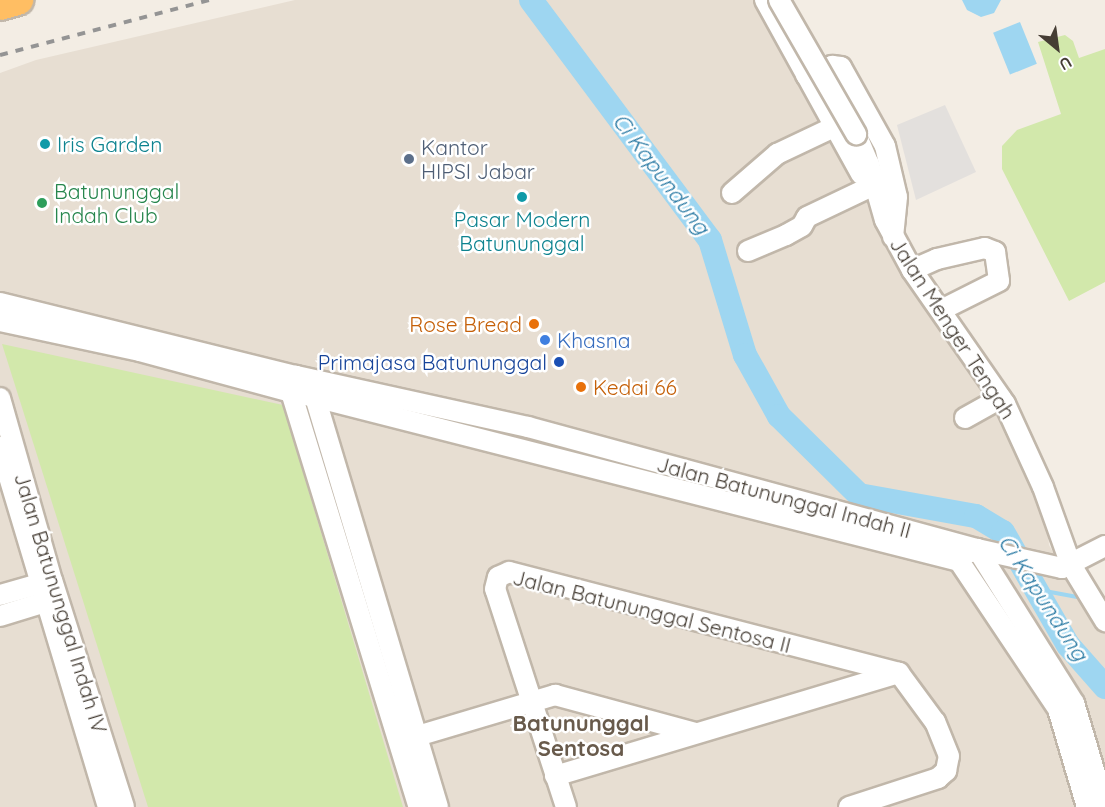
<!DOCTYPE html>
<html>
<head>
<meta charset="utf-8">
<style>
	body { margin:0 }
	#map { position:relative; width:1105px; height:807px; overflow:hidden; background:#f3ede4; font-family:Quicksand,sans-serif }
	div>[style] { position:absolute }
	.residential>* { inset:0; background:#e7ded2 }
	.green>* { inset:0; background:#d2e8ab }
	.parking>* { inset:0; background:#e3e0dd }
	.water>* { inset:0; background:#9ed6f1; transform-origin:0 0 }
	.stream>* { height:4px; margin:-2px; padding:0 2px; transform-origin:2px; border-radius:2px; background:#9ed6f1 }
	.river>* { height:24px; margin:-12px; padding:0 12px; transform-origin:12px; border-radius:12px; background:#9ed6f1 }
	.roads { filter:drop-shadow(2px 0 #c1b7aa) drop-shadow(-2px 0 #c1b7aa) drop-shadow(0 2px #c1b7aa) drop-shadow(0 -2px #c1b7aa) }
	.minor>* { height:20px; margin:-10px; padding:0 10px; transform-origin:10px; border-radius:10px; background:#fff }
	.highway>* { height:30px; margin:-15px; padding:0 15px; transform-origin:15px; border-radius:15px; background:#ffbe63 }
	.rail>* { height:4px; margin-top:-2px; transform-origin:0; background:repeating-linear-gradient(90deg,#949494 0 8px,transparent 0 16px) }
	.bridges { filter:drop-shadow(2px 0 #c1b7aa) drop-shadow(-2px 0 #c1b7aa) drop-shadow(0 2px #c1b7aa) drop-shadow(0 -2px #c1b7aa) }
	.minor-bridge>* { height:20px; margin:-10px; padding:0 10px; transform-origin:10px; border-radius:10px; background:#fff }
	.dots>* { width:16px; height:16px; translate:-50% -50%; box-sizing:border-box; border:3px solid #fff; border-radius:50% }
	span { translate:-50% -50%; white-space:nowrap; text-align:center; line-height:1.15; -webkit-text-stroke:5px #fff; paint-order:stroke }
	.culture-label { font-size:21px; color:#0d838f }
	.left { translate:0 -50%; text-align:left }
	.service-label { font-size:21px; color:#4e5e75 }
	.leisure-label { font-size:21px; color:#27864d }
	.food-label { font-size:21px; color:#c56008 }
	.right { translate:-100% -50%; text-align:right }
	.street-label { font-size:21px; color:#453d34 }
	.shop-label { font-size:21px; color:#366cbe }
	.transit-label { font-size:21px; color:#164399 }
	.water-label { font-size:22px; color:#2879a3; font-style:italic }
	.neighbourhood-label { font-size:22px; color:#685a4b; font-weight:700 }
	.north { position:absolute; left:1027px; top:18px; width:60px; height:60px; -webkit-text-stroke:4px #fff; paint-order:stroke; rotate:151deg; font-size:16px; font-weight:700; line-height:24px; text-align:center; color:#453d34 }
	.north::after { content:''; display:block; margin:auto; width:21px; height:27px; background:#453d34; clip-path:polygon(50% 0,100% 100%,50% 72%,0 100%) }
</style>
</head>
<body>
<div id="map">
	<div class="residential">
		<div style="clip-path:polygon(295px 0,764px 0,874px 215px,1002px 415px,1046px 510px,1049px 545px,1075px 592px,1105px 599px,1105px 807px,0 807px,0 73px,36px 60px)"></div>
	</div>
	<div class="green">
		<div style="clip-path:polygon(1065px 35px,1073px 41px,1079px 58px,1105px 49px,1105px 282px,1069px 301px,1002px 169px,1002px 146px,1017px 130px,1061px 114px,1038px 42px)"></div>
		<div style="clip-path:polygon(2px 344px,283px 405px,403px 807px,148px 807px)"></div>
	</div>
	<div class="parking">
		<div style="clip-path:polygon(945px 105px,976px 172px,916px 200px,897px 125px)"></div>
	</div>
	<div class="water">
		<div style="clip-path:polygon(962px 0,1001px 0,994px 13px,981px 17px,967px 10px)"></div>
		<div style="left:1020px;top:22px;width:45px;height:29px;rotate:68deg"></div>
	</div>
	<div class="stream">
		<div style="left:1034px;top:589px;width:44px;rotate:10.5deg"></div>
	</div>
	<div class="river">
		<div style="left:531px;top:0;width:299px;rotate:53.3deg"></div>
		<div style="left:710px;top:240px;width:120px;rotate:73.1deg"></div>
		<div style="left:745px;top:355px;width:70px;rotate:60.9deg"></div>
		<div style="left:779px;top:416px;width:112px;rotate:44.6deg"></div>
		<div style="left:859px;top:495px;width:119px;rotate:10.2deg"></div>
		<div style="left:976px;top:516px;width:31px;rotate:31deg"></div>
		<div style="left:1003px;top:532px;width:130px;rotate:60.1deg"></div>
		<div style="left:1068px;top:645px;width:56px;rotate:48.6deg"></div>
	</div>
	<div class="roads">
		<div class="minor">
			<div style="left:765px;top:0;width:199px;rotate:61.1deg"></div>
			<div style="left:806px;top:75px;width:28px;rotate:-19deg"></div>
			<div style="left:832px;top:66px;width:9px;rotate:6deg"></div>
			<div style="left:841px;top:67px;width:90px;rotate:60.9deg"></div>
			<div style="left:885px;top:146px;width:52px;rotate:76.8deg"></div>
			<div style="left:897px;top:197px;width:40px;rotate:95.7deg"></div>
			<div style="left:856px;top:134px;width:33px;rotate:67deg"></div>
			<div style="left:869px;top:164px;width:58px;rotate:74.1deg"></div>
			<div style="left:885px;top:220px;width:57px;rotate:61.6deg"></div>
			<div style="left:912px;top:270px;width:163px;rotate:55.2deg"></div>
			<div style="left:1005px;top:404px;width:91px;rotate:65.4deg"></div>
			<div style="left:1043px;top:487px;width:83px;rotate:70.3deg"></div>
			<div style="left:1071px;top:565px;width:66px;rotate:58.7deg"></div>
			<div style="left:732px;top:193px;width:60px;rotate:-40.9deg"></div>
			<div style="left:777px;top:154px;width:63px;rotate:-25.3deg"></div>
			<div style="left:748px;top:251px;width:41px;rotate:-22.8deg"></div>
			<div style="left:786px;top:235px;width:18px;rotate:-29deg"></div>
			<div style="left:802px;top:226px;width:10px;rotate:-61deg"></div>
			<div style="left:807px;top:217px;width:68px;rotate:-25.4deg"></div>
			<div style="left:912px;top:270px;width:27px;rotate:-24deg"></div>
			<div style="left:937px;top:259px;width:49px;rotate:-12.9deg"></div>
			<div style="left:985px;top:248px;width:11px;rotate:22deg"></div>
			<div style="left:995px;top:252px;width:29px;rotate:82deg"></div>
			<div style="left:999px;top:281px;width:65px;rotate:153.4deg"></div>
			<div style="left:0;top:303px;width:305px;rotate:13.9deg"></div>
			<div style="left:0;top:321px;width:143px;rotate:12.1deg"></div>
			<div style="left:140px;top:351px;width:156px;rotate:15.2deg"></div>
			<div style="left:291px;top:392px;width:434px;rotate:72.9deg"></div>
			<div style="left:308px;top:379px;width:19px;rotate:69deg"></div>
			<div style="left:315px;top:397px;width:25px;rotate:-168deg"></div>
			<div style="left:291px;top:392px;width:17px;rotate:-73deg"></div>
			<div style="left:296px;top:376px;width:238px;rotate:12.4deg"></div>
			<div style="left:528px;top:427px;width:465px;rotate:15.2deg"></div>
			<div style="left:977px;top:549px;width:182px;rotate:57.8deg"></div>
			<div style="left:1074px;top:703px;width:109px;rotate:73.4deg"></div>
			<div style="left:315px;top:397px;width:665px;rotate:14.29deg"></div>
			<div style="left:959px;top:561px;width:178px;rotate:56.2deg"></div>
			<div style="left:1058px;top:709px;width:102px;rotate:73.5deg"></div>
			<div style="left:315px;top:397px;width:428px;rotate:73.3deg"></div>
			<div style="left:0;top:398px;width:189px;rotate:74.1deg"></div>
			<div style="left:52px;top:580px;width:238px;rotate:72.4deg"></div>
			<div style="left:965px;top:418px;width:41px;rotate:-29.1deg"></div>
			<div style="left:0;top:447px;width:376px;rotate:73.3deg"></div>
			<div style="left:972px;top:552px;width:6px;rotate:-31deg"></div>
			<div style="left:977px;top:549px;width:87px;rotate:12.6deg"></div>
			<div style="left:1062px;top:568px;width:48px;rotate:-27.1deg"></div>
			<div style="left:0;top:595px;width:51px;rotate:-15.9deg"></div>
			<div style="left:0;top:616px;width:58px;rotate:-17.2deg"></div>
			<div style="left:404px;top:740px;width:158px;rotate:-16.6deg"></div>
			<div style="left:555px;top:695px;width:146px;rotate:15.1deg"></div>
			<div style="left:555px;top:776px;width:359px;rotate:-16.7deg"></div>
			<div style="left:566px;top:807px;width:229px;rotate:-108deg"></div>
			<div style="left:495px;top:589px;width:12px;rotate:-76deg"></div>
			<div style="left:498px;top:577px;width:12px;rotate:-24deg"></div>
			<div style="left:509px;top:572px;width:403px;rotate:14.5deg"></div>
			<div style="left:849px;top:807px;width:94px;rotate:-18deg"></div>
			<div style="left:938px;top:778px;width:11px;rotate:-41deg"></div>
			<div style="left:946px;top:771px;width:15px;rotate:-79deg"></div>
			<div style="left:949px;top:756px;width:37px;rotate:-112deg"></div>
			<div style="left:935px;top:722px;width:61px;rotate:-126.3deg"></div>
		</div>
		<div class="highway">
			<div style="left:0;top:5px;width:19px;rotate:-16deg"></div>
		</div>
	</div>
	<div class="rail">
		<div style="left:0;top:55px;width:217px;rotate:-14.7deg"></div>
	</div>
	<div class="bridges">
		<div class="minor-bridge">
			<div style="left:779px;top:0;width:155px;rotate:60.1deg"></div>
		</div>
	</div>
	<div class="dots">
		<div style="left:45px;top:144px;background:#0f9aa8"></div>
		<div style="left:409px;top:159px;background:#5c6f8a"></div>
		<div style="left:522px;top:197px;background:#0f9aa8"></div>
		<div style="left:42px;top:203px;background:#2e9e5b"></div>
		<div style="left:534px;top:324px;background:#e8710a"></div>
		<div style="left:545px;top:340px;background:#3f7fe0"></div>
		<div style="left:559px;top:362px;background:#1a4fb4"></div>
		<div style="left:581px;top:387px;background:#e8710a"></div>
	</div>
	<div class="culture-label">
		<span class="left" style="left:57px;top:144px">Iris Garden</span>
		<span style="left:522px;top:231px">Pasar Modern<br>Batununggal</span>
	</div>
	<div class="service-label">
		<span class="left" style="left:421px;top:159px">Kantor<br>HIPSI Jabar</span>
	</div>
	<div class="leisure-label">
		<span class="left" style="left:54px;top:203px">Batununggal<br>Indah Club</span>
	</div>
	<div class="food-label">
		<span class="right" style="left:522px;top:324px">Rose Bread</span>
		<span class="left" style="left:593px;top:387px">Kedai 66</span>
	</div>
	<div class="street-label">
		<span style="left:953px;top:328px;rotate:57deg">Jalan Menger Tengah</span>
		<span style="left:784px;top:497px;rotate:15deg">Jalan Batununggal Indah II</span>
		<span style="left:61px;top:603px;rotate:73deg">Jalan Batununggal Indah IV</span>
		<span style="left:652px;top:611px;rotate:14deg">Jalan Batununggal Sentosa II</span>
	</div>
	<div class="shop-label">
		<span class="left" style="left:557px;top:340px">Khasna</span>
	</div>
	<div class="transit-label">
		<span class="right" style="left:547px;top:362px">Primajasa Batununggal</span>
	</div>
	<div class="water-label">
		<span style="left:661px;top:174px;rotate:53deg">Ci Kapundung</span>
		<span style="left:1043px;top:598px;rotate:57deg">Ci Kapundung</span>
	</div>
	<div class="neighbourhood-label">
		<span style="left:581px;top:736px">Batununggal<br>Sentosa</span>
	</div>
	<div class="north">U</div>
</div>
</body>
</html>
